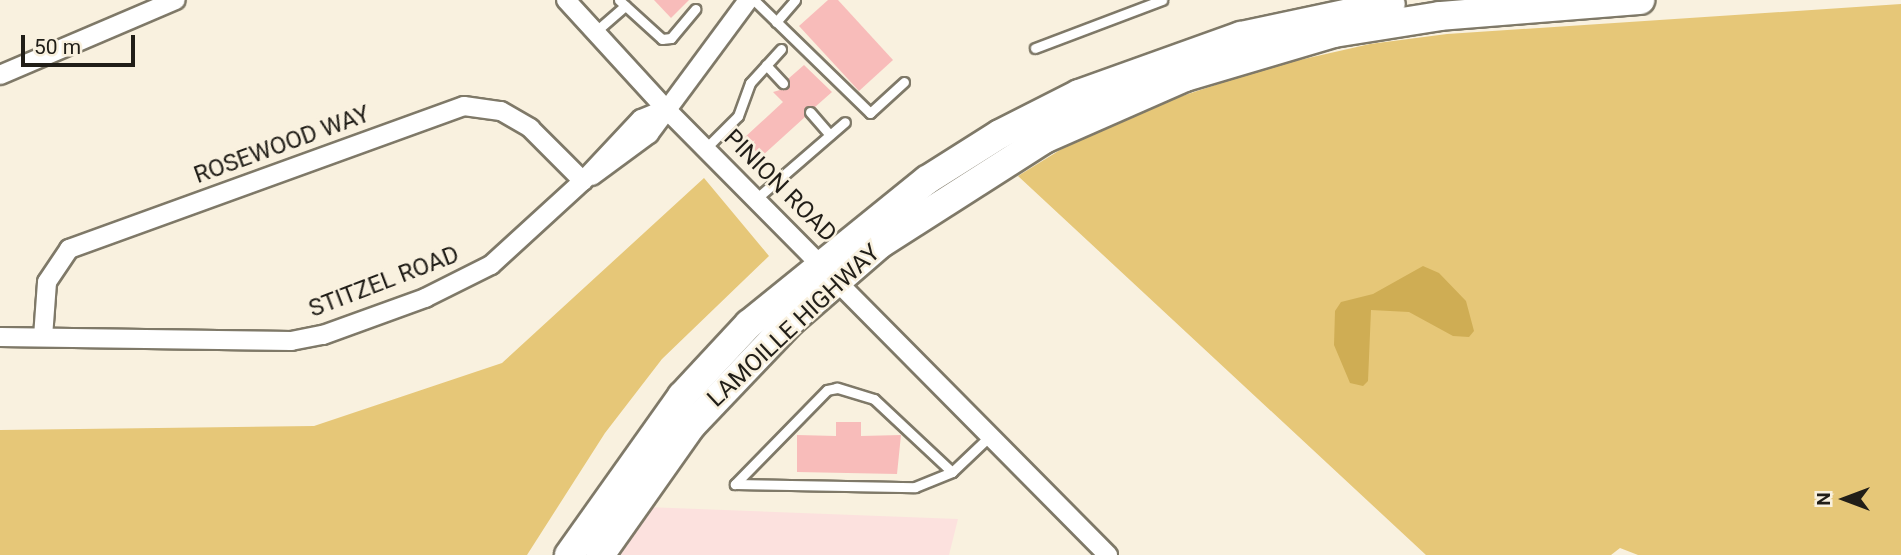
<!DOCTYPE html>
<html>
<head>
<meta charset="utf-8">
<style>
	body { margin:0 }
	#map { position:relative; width:1901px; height:555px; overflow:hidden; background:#f9f1df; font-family:Roboto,sans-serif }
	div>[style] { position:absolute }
	.industrial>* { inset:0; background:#fce1de }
	.green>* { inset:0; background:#e6c778 }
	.forest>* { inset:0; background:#cfad54 }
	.building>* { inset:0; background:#f8bcba }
	.roads { filter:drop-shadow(2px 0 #7f7968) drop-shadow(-2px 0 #7f7968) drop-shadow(0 2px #7f7968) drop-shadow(0 -2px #7f7968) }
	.service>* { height:9px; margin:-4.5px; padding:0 4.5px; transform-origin:4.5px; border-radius:4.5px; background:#fff }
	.minor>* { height:18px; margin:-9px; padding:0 9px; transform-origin:9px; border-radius:9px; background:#fff }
	.primary>* { height:28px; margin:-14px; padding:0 14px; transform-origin:14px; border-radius:14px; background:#fff }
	span { translate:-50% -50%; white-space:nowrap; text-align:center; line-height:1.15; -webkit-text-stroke:5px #f9f1df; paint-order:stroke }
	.street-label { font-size:24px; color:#211e18 }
	.north { position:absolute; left:1810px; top:464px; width:70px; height:70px; -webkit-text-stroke:5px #f9f1df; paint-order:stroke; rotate:270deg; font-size:19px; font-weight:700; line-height:28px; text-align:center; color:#211e18 }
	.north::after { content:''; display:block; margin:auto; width:24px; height:32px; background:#211e18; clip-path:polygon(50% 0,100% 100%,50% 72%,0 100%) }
	.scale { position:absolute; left:21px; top:35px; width:114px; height:32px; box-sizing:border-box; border:4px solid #211e18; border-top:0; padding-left:9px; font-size:21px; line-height:24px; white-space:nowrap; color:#211e18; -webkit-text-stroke:5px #f9f1df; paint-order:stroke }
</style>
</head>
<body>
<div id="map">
	<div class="industrial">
		<div style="clip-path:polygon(646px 507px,958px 519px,949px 555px,617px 555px)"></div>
	</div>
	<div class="green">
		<div style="clip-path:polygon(1901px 4px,1901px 555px,1638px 555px,1620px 548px,1611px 555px,1426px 555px,1018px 176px,1094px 129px,1161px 103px,1273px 66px,1370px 44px,1447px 34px)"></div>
		<div style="clip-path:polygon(704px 178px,769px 256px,662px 359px,605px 433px,527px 555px,0 555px,0 430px,314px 426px,502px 363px)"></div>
	</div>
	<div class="forest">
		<div style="clip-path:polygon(1423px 266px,1439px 273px,1466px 301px,1474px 331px,1469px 337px,1453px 336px,1409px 312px,1371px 310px,1368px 381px,1363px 386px,1350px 383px,1334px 345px,1335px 311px,1341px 302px,1373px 294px)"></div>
	</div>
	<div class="building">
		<div style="clip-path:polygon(654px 0,689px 0,671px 18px)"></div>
		<div style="clip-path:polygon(828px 0,838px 0,893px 60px,859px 91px,799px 26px)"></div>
		<div style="clip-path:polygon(804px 65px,832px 92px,815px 107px,805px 107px,805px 117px,761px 157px,744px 138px,783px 102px,773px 92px,787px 88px,788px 79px)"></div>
		<div style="clip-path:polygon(836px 422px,861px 422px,861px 436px,901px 435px,897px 474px,797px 472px,797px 435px,836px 436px)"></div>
	</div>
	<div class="roads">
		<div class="service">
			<div style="left:619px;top:0;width:58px;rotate:42.2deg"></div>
			<div style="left:662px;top:39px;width:9px;rotate:-6deg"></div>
			<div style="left:671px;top:38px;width:38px;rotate:-50deg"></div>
			<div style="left:754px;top:0;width:162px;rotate:44.2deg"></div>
			<div style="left:870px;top:113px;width:46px;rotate:-42.4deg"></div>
			<div style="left:776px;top:22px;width:29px;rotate:-49deg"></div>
			<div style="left:595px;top:32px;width:40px;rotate:-41deg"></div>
			<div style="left:1035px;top:48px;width:136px;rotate:-20.7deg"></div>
			<div style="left:766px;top:65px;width:25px;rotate:47deg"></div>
			<div style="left:810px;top:112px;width:30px;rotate:49deg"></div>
			<div style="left:706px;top:148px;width:45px;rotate:-45deg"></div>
			<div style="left:738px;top:116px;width:35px;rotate:-70deg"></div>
			<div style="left:750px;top:83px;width:46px;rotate:-47.6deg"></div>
			<div style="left:757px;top:198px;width:116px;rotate:-40.8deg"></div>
			<div style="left:952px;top:472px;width:107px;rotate:-136.9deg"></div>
			<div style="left:874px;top:399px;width:39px;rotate:-163deg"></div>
			<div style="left:837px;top:388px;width:10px;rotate:169deg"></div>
			<div style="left:827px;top:390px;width:132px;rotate:134.4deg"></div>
			<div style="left:735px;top:484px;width:180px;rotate:1deg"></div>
			<div style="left:915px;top:487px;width:40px;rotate:-22deg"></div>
			<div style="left:952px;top:472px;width:54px;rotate:-43.5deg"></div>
		</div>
		<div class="minor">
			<div style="left:566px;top:0;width:148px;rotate:47.5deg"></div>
			<div style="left:666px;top:109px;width:628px;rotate:45.26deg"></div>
			<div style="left:0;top:75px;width:191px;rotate:-23.1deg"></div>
			<div style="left:592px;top:176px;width:71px;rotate:-36.4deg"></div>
			<div style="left:649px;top:134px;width:167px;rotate:-53.5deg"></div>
			<div style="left:0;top:337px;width:291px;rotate:0.8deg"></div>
			<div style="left:291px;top:341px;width:33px;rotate:-11deg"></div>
			<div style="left:323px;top:335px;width:109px;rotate:-19.9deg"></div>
			<div style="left:425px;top:298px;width:74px;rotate:-26.6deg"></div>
			<div style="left:491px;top:265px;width:125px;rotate:-42.4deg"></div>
			<div style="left:583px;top:181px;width:85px;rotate:-46.9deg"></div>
			<div style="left:641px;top:119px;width:27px;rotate:-22deg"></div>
			<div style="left:43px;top:337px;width:55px;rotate:-85.8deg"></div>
			<div style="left:47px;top:282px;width:40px;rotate:-56deg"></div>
			<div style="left:69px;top:249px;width:420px;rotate:-19.9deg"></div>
			<div style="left:464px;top:106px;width:37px;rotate:8deg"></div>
			<div style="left:501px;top:111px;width:34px;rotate:30deg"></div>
			<div style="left:530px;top:128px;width:75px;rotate:45deg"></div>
		</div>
		<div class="primary">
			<div style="left:569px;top:555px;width:195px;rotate:-54.6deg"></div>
			<div style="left:682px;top:396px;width:98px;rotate:-47.1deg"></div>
			<div style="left:749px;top:324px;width:229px;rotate:-39deg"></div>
			<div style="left:927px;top:180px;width:86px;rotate:-32.2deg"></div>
			<div style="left:1000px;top:134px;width:89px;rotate:-26.9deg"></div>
			<div style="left:1079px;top:94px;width:172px;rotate:-19.7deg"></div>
			<div style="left:1241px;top:36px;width:153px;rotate:-12deg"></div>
			<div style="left:600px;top:555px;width:158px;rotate:-54.8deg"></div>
			<div style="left:691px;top:426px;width:145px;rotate:-46.4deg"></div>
			<div style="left:791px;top:321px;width:118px;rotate:-40.9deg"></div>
			<div style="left:880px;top:244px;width:195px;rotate:-32.6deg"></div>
			<div style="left:1044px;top:139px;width:154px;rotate:-23.7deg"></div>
			<div style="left:1185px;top:77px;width:155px;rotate:-16.5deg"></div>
			<div style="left:1334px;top:33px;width:107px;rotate:-9.1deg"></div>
			<div style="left:1440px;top:16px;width:201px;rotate:-4.6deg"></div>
		</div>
	</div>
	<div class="street-label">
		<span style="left:282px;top:145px;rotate:-20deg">ROSEWOOD WAY</span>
		<span style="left:780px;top:186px;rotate:45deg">PINION ROAD</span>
		<span style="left:384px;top:282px;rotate:-21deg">STITZEL ROAD</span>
		<span style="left:794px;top:326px;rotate:-43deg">LAMOILLE HIGHWAY</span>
	</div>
	<div class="north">N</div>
	<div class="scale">50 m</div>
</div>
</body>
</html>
